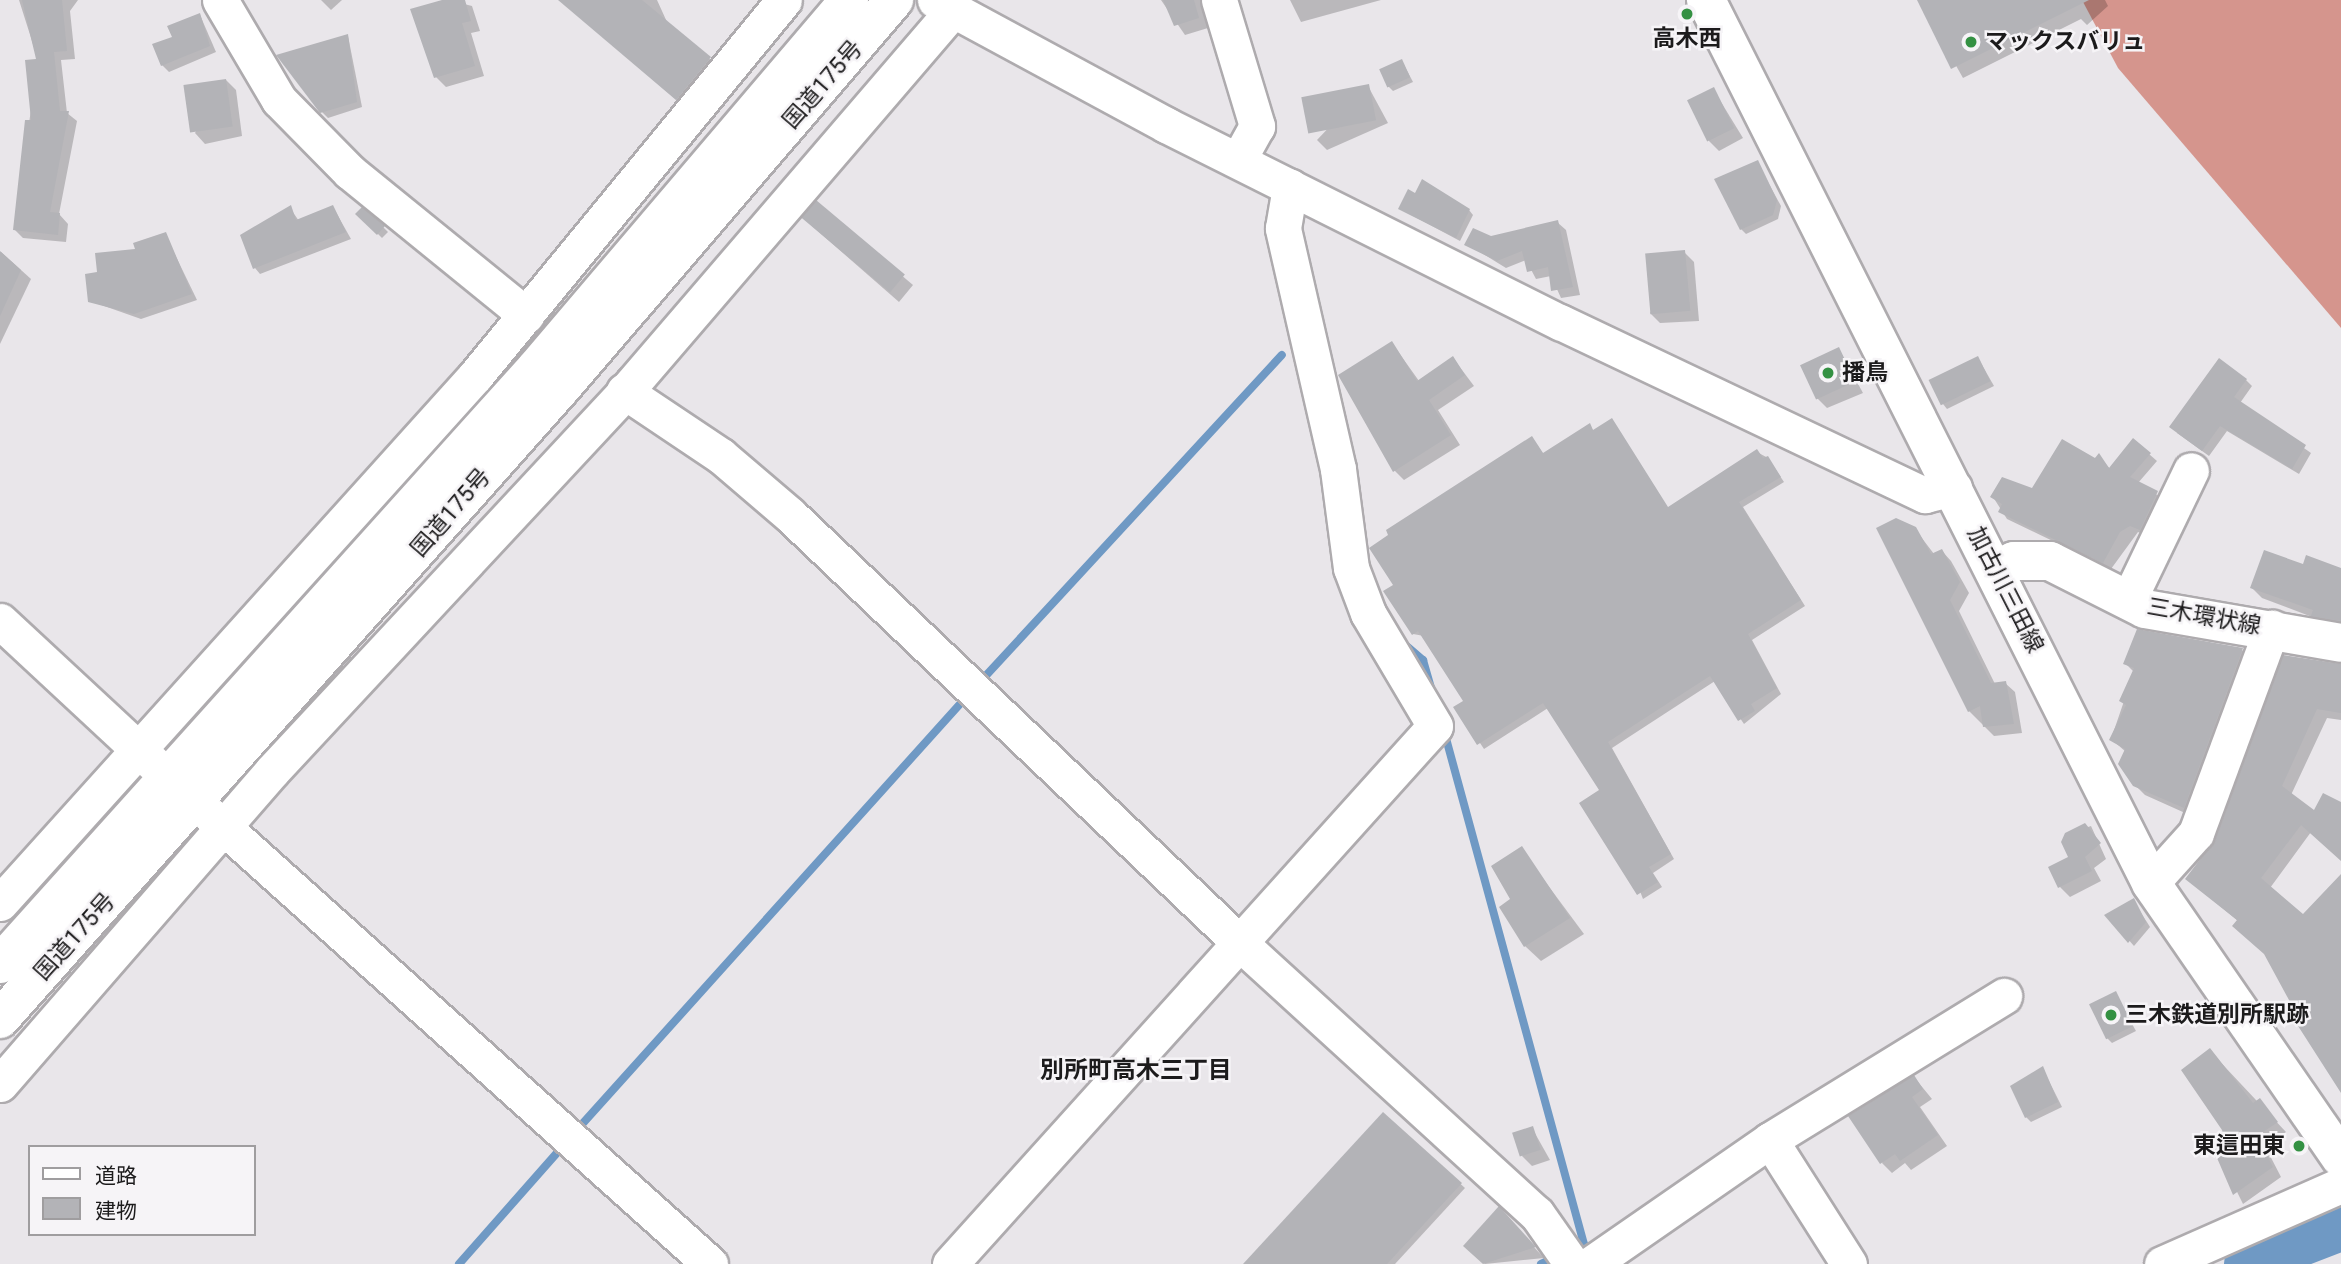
<!DOCTYPE html>
<html>
<head>
<meta charset="utf-8">
<style>
	body { margin:0 }
	#map { position:relative; width:2341px; height:1264px; overflow:hidden; background:#e9e6ea; font-family:Roboto,"Noto Sans JP",sans-serif }
	div>[style] { position:absolute }
	.forest>* { inset:0; background:#d5958d }
	.shadow>* { inset:0; background:#0003 }
	.stream>* { height:8px; margin:-4px; padding:0 4px; transform-origin:4px; border-radius:4px; background:#6f99c4 }
	.river>* { height:46px; margin:-23px; padding:0 23px; transform-origin:23px; border-radius:23px; background:#6f99c4 }
	.building>* { inset:0; background:#b3b3b7; transform-origin:0 0 }
	.minor-tunnel>* { height:35px; margin-top:-17.5px; transform-origin:0; background:repeating-linear-gradient(90deg,#c0bdc1 0 35px,transparent 0 53px) }
	.roads { filter:drop-shadow(2px 0 #aeabae) drop-shadow(-2px 0 #aeabae) drop-shadow(0 2px #aeabae) drop-shadow(0 -2px #aeabae) }
	.minor>* { height:35px; margin:-17.5px; padding:0 17.5px; transform-origin:17.5px; border-radius:17.5px; background:#fff }
	.major>* { height:38px; margin:-19px; padding:0 19px; transform-origin:19px; border-radius:19px; background:#fff }
	.highway>* { height:38px; margin:-19px; padding:0 19px; transform-origin:19px; border-radius:19px; background:#fff }
	.dots>* { width:19px; height:19px; translate:-50% -50%; box-sizing:border-box; border:4px solid #f6f4f7; border-radius:50% }
	span { translate:-50% -50%; white-space:nowrap; text-align:center; line-height:1.15; -webkit-text-stroke:5px #f6f4f7; paint-order:stroke }
	.poi-label { font-size:23px; color:#1c1b1c; font-weight:700 }
	.left { translate:0 -50%; text-align:left }
	.right { translate:-100% -50%; text-align:right }
	.street-label { font-size:23px; color:#1c1b1c }
	.neighbourhood-label { font-size:24px; color:#1c1b1c; font-weight:700 }
	.legend { position:absolute; left:28px; top:1145px; width:228px; height:91px; box-sizing:border-box; background:#f6f4f7; border:2px solid #9f9d9f; margin:0; padding:9px 12px; list-style:none; font-size:21px; color:#1c1b1c }
	.legend li { display:flex; align-items:center; gap:14px; height:35px }
	.legend b { width:35px; border:2px solid #9f9d9f }
</style>
</head>
<body>
<div id="map">
	<div class="forest">
		<div style="clip-path:polygon(2082px 0,2341px 0,2341px 328px,2118px 68px)"></div>
	</div>
	<div class="shadow">
		<div style="clip-path:polygon(19px 0,78px 0,70px 11px,75px 59px,61px 60px,67px 113px,77px 121px,59px 214px,68px 224px,66px 242px,23px 238px,14px 229px,38px 60px)"></div>
		<div style="clip-path:polygon(321px 0,342px 0,331px 10px)"></div>
		<div style="clip-path:polygon(448px 0,472px 6px,480px 31px,471px 33px,484px 76px,446px 87px,436px 77px)"></div>
		<div style="clip-path:polygon(560px 0,657px 0,667px 22px,720px 68px,687px 109px)"></div>
		<div style="clip-path:polygon(1161px 0,1201px 0,1208px 28px,1185px 35px)"></div>
		<div style="clip-path:polygon(1290px 0,1381px 0,1301px 22px)"></div>
		<div style="clip-path:polygon(1919px 0,2105px 0,2108px 6px,2087px 25px,2081px 19px,1963px 78px)"></div>
		<div style="clip-path:polygon(200px 15px,216px 52px,169px 72px,162px 65px,174px 38px)"></div>
		<div style="clip-path:polygon(348px 36px,362px 107px,328px 118px,322px 112px)"></div>
		<div style="clip-path:polygon(1402px 61px,1413px 82px,1393px 91px,1388px 86px)"></div>
		<div style="clip-path:polygon(226px 80px,236px 90px,242px 136px,205px 144px,195px 133px)"></div>
		<div style="clip-path:polygon(1368px 86px,1388px 123px,1327px 150px,1317px 140px)"></div>
		<div style="clip-path:polygon(1713px 89px,1743px 138px,1719px 151px,1709px 141px)"></div>
		<div style="clip-path:polygon(1757px 162px,1781px 206px,1778px 219px,1746px 234px,1741px 229px)"></div>
		<div style="clip-path:polygon(816px 203px,913px 285px,899px 302px,812px 226px)"></div>
		<div style="clip-path:polygon(333px 207px,351px 239px,260px 274px,255px 268px,290px 208px,299px 221px)"></div>
		<div style="clip-path:polygon(1400px 209px,1469px 210px,1473px 215px,1460px 241px)"></div>
		<div style="clip-path:polygon(358px 214px,383px 227px,388px 232px,382px 238px)"></div>
		<div style="clip-path:polygon(1557px 222px,1566px 230px,1580px 295px,1561px 298px,1551px 276px,1536px 279px,1526px 260px,1506px 268px,1467px 244px)"></div>
		<div style="clip-path:polygon(165px 234px,197px 300px,141px 319px,90px 301px,99px 274px)"></div>
		<div style="clip-path:polygon(1px 252px,31px 279px,0 344px,0 255px)"></div>
		<div style="clip-path:polygon(1684px 252px,1694px 262px,1699px 321px,1660px 323px,1650px 313px)"></div>
		<div style="clip-path:polygon(1392px 343px,1419px 381px,1453px 358px,1474px 386px,1438px 410px,1460px 445px,1404px 480px,1395px 471px)"></div>
		<div style="clip-path:polygon(1839px 349px,1863px 393px,1827px 408px,1817px 398px)"></div>
		<div style="clip-path:polygon(1978px 358px,1994px 386px,1947px 409px,1943px 404px)"></div>
		<div style="clip-path:polygon(2246px 380px,2252px 386px,2240px 403px,2311px 453px,2299px 474px,2227px 431px,2209px 456px,2177px 433px)"></div>
		<div style="clip-path:polygon(1589px 426px,1669px 509px,1757px 452px,1768px 458px,1784px 482px,1743px 507px,1805px 606px,1752px 640px,1781px 694px,1744px 724px,1715px 681px,1612px 748px,1674px 859px,1653px 873px,1662px 887px,1643px 899px,1601px 790px,1548px 708px,1484px 749px,1456px 707px,1466px 701px,1424px 636px,1413px 634px,1395px 585px,1532px 438px,1544px 455px)"></div>
		<div style="clip-path:polygon(2149px 454px,2157px 461px,2138px 483px,2165px 500px,2147px 536px,2138px 532px,2111px 569px,2007px 519px,1993px 497px,2033px 490px,2099px 456px,2110px 469px)"></div>
		<div style="clip-path:polygon(1915px 529px,1934px 554px,1942px 551px,1951px 561px,1969px 593px,1959px 611px,1995px 684px,2005px 683px,2015px 692px,2022px 733px,1994px 736px,1969px 711px)"></div>
		<div style="clip-path:polygon(2304px 567px,2341px 570px,2341px 628px,2262px 598px,2252px 588px)"></div>
		<div style="clip-path:polygon(2242px 650px,2252px 660px,2194px 817px,2145px 795px,2134px 784px,2126px 752px,2111px 739px,2134px 672px,2125px 663px)"></div>
		<div style="clip-path:polygon(2341px 666px,2341px 720px,2327px 718px,2291px 795px,2315px 813px,2341px 805px,2341px 859px,2311px 832px,2270px 888px,2303px 916px,2341px 877px,2341px 1088px,2267px 955px,2238px 921px,2197px 887px)"></div>
		<div style="clip-path:polygon(2091px 826px,2106px 859px,2094px 868px,2101px 881px,2070px 897px,2060px 887px,2070px 858px,2067px 834px)"></div>
		<div style="clip-path:polygon(1521px 849px,1584px 934px,1541px 961px,1525px 946px,1513px 900px)"></div>
		<div style="clip-path:polygon(2133px 900px,2150px 927px,2134px 946px,2107px 915px)"></div>
		<div style="clip-path:polygon(2115px 993px,2136px 1031px,2112px 1043px,2107px 1038px)"></div>
		<div style="clip-path:polygon(2210px 1051px,2286px 1132px,2265px 1146px,2281px 1177px,2243px 1204px,2214px 1145px,2226px 1136px)"></div>
		<div style="clip-path:polygon(2043px 1069px,2062px 1107px,2031px 1122px,2026px 1117px)"></div>
		<div style="clip-path:polygon(1914px 1077px,1932px 1099px,1920px 1107px,1947px 1146px,1911px 1170px,1905px 1163px,1892px 1173px,1882px 1163px)"></div>
		<div style="clip-path:polygon(1383px 1114px,1465px 1188px,1395px 1264px,1256px 1264px)"></div>
		<div style="clip-path:polygon(1532px 1128px,1550px 1160px,1532px 1166px,1522px 1156px)"></div>
		<div style="clip-path:polygon(1508px 1219px,1544px 1258px,1485px 1264px,1475px 1256px)"></div>
	</div>
	<div class="stream">
		<div style="left:1402px;top:642px;width:28px;rotate:41deg"></div>
		<div style="left:1423px;top:660px;width:33px;rotate:74deg"></div>
		<div style="left:980px;top:682px;width:445px;rotate:-47.3deg"></div>
		<div style="left:1444px;top:731px;width:532px;rotate:74.74deg"></div>
		<div style="left:1584px;top:1244px;width:11px;rotate:153deg"></div>
		<div style="left:575px;top:1132px;width:589px;rotate:-48.03deg"></div>
		<div style="left:459px;top:1264px;width:159px;rotate:-48.6deg"></div>
		<div style="left:1541px;top:1264px;width:17px;rotate:-25deg"></div>
	</div>
	<div class="river">
		<div style="left:2247px;top:1264px;width:101px;rotate:-21deg"></div>
	</div>
	<div class="building">
		<div style="clip-path:polygon(22px 0,62px 0,67px 51px,54px 52px,60px 111px,69px 111px,50px 212px,60px 213px,58px 235px,13px 230px,25px 120px,31px 120px,25px 60px,36px 59px)"></div>
		<div style="clip-path:polygon(442px 0,465px 0,471px 21px,462px 23px,475px 66px,434px 78px,410px 9px)"></div>
		<div style="clip-path:polygon(558px 0,642px 0,711px 57px,676px 100px)"></div>
		<div style="clip-path:polygon(1163px 0,1194px 0,1199px 18px,1174px 26px)"></div>
		<div style="clip-path:polygon(1917px 0,2089px 0,1951px 69px)"></div>
		<div style="clip-path:polygon(200px 13px,210px 46px,161px 66px,152px 44px,172px 37px,167px 26px)"></div>
		<div style="clip-path:polygon(348px 34px,357px 102px,320px 113px,276px 55px)"></div>
		<div style="left:1402px;top:59px;width:20px;height:25px;rotate:66deg"></div>
		<div style="left:226px;top:79px;width:48px;height:43px;rotate:82deg"></div>
		<div style="left:1369px;top:84px;width:37px;height:69px;rotate:79deg"></div>
		<div style="left:1714px;top:87px;width:46px;height:30px;rotate:64deg"></div>
		<div style="clip-path:polygon(1758px 160px,1777px 200px,1773px 215px,1740px 230px,1714px 179px)"></div>
		<div style="clip-path:polygon(1422px 179px,1470px 209px,1456px 238px,1398px 209px,1408px 189px,1415px 193px)"></div>
		<div style="left:816px;top:200px;width:116px;height:23px;rotate:40deg"></div>
		<div style="clip-path:polygon(291px 205px,296px 220px,333px 205px,346px 232px,253px 269px,240px 235px)"></div>
		<div style="clip-path:polygon(362px 207px,385px 226px,377px 235px,355px 214px)"></div>
		<div style="clip-path:polygon(1558px 220px,1573px 287px,1551px 291px,1548px 267px,1527px 272px,1522px 251px,1497px 261px,1464px 245px,1473px 228px,1491px 236px)"></div>
		<div style="clip-path:polygon(166px 232px,192px 294px,134px 314px,88px 302px,85px 274px,97px 272px,95px 253px,135px 249px,133px 243px)"></div>
		<div style="left:1685px;top:250px;width:61px;height:40px;rotate:85deg"></div>
		<div style="clip-path:polygon(0 251px,21px 270px,0 316px)"></div>
		<div style="clip-path:polygon(1392px 341px,1417px 381px,1453px 356px,1465px 375px,1429px 400px,1451px 435px,1393px 472px,1338px 375px)"></div>
		<div style="left:1839px;top:347px;width:38px;height:43px;rotate:65deg"></div>
		<div style="left:1978px;top:356px;width:28px;height:55px;rotate:64deg"></div>
		<div style="clip-path:polygon(2219px 358px,2247px 379px,2234px 397px,2306px 445px,2292px 469px,2220px 426px,2202px 451px,2169px 427px)"></div>
		<div style="clip-path:polygon(1612px 418px,1668px 507px,1757px 449px,1763px 458px,1768px 456px,1781px 477px,1739px 502px,1801px 600px,1748px 634px,1777px 688px,1751px 704px,1755px 711px,1738px 721px,1710px 676px,1608px 742px,1671px 854px,1649px 867px,1658px 882px,1637px 895px,1579px 803px,1599px 790px,1543px 703px,1477px 745px,1453px 707px,1463px 701px,1418px 631px,1412px 635px,1383px 591px,1393px 585px,1369px 548px,1388px 535px,1386px 530px,1532px 436px,1543px 453px,1590px 423px,1593px 430px)"></div>
		<div style="clip-path:polygon(2133px 438px,2151px 453px,2130px 477px,2158px 491px,2140px 530px,2130px 526px,2120px 532px,2103px 563px,1998px 512px,2002px 504px,1990px 497px,2002px 477px,2032px 488px,2062px 439px,2095px 458px,2099px 453px,2109px 468px)"></div>
		<div style="clip-path:polygon(1896px 518px,1916px 527px,1931px 554px,1942px 549px,1960px 582px,1950px 600px,1991px 683px,2006px 681px,2014px 724px,1983px 727px,1980px 706px,1968px 712px,1876px 528px)"></div>
		<div style="clip-path:polygon(2264px 550px,2303px 564px,2306px 555px,2341px 568px,2341px 621px,2311px 616px,2313px 610px,2250px 588px)"></div>
		<div style="clip-path:polygon(2137px 629px,2243px 648px,2184px 808px,2133px 786px,2118px 764px,2125px 749px,2109px 740px,2126px 705px,2119px 701px,2134px 668px,2123px 664px)"></div>
		<div style="clip-path:polygon(2283px 655px,2341px 664px,2341px 713px,2317px 709px,2282px 786px,2314px 810px,2323px 793px,2341px 802px,2341px 861px,2301px 825px,2261px 878px,2303px 914px,2341px 874px,2341px 1093px,2291px 1015px,2295px 1011px,2264px 954px,2232px 926px,2237px 920px,2185px 879px,2215px 840px)"></div>
		<div style="clip-path:polygon(2085px 823px,2101px 843px,2085px 857px,2092px 871px,2058px 888px,2048px 867px,2068px 857px,2061px 842px,2065px 833px)"></div>
		<div style="clip-path:polygon(1522px 846px,1570px 918px,1524px 947px,1499px 907px,1510px 899px,1491px 866px)"></div>
		<div style="clip-path:polygon(2134px 898px,2146px 922px,2128px 943px,2104px 915px)"></div>
		<div style="left:2116px;top:991px;width:39px;height:30px;rotate:64deg"></div>
		<div style="clip-path:polygon(2210px 1048px,2253px 1103px,2260px 1098px,2278px 1122px,2257px 1136px,2273px 1167px,2233px 1195px,2211px 1144px,2224px 1136px,2222px 1130px,2181px 1070px)"></div>
		<div style="clip-path:polygon(2043px 1066px,2058px 1102px,2025px 1118px,2010px 1086px)"></div>
		<div style="clip-path:polygon(1914px 1075px,1923px 1089px,1912px 1097px,1938px 1135px,1900px 1161px,1895px 1154px,1880px 1164px,1848px 1116px)"></div>
		<div style="clip-path:polygon(1383px 1112px,1462px 1183px,1387px 1264px,1243px 1264px)"></div>
		<div style="left:1533px;top:1126px;width:25px;height:22px;rotate:72deg"></div>
		<div style="clip-path:polygon(1499px 1206px,1536px 1247px,1483px 1264px,1463px 1246px)"></div>
	</div>
	<div class="minor-tunnel">
		<div style="left:526px;top:315px;width:124px;rotate:37.8deg"></div>
	</div>
	<div class="roads">
		<div class="minor">
			<div style="left:220px;top:0;width:116px;rotate:59.5deg"></div>
			<div style="left:279px;top:100px;width:101px;rotate:45.4deg"></div>
			<div style="left:350px;top:172px;width:227px;rotate:39.1deg"></div>
			<div style="left:935px;top:0;width:263px;rotate:28.4deg"></div>
			<div style="left:1166px;top:125px;width:441px;rotate:26.6deg"></div>
			<div style="left:1560px;top:322px;width:404px;rotate:25.4deg"></div>
			<div style="left:1925px;top:495px;width:30px;rotate:-14deg"></div>
			<div style="left:1219px;top:0;width:132px;rotate:73.2deg"></div>
			<div style="left:1257px;top:126px;width:37px;rotate:119deg"></div>
			<div style="left:624px;top:391px;width:117px;rotate:33.8deg"></div>
			<div style="left:721px;top:456px;width:91px;rotate:40.5deg"></div>
			<div style="left:790px;top:515px;width:624px;rotate:43.57deg"></div>
			<div style="left:1242px;top:945px;width:399px;rotate:42.4deg"></div>
			<div style="left:1537px;top:1214px;width:61px;rotate:55deg"></div>
			<div style="left:2128px;top:601px;width:145px;rotate:-64.3deg"></div>
			<div style="left:0;top:621px;width:209px;rotate:42.9deg"></div>
			<div style="left:210px;top:815px;width:672px;rotate:41.92deg"></div>
			<div style="left:2151px;top:883px;width:67px;rotate:-48deg"></div>
			<div style="left:2196px;top:833px;width:219px;rotate:-69.7deg"></div>
			<div style="left:0;top:903px;width:711px;rotate:-47.96deg"></div>
			<div style="left:476px;top:375px;width:485px;rotate:-50.6deg"></div>
			<div style="left:0;top:1084px;width:415px;rotate:-49deg"></div>
			<div style="left:272px;top:771px;width:518px;rotate:-47.03deg"></div>
			<div style="left:625px;top:392px;width:502px;rotate:-49.36deg"></div>
			<div style="left:1770px;top:1140px;width:147px;rotate:57.5deg"></div>
			<div style="left:950px;top:1264px;width:724px;rotate:-47.97deg"></div>
			<div style="left:1435px;top:726px;width:131px;rotate:-120.7deg"></div>
			<div style="left:1368px;top:613px;width:48px;rotate:-110.7deg"></div>
			<div style="left:1351px;top:568px;width:100px;rotate:-97.5deg"></div>
			<div style="left:1338px;top:469px;width:247px;rotate:-102.9deg"></div>
			<div style="left:1283px;top:228px;width:42px;rotate:-80.3deg"></div>
			<div style="left:1591px;top:1264px;width:218px;rotate:-34.7deg"></div>
			<div style="left:1770px;top:1140px;width:275px;rotate:-31.6deg"></div>
			<div style="left:2162px;top:1264px;width:196px;rotate:-23.8deg"></div>
		</div>
		<div class="major">
			<div style="left:1706px;top:0;width:989px;rotate:63.25deg"></div>
			<div style="left:2151px;top:883px;width:334px;rotate:55.4deg"></div>
			<div style="left:1995px;top:571px;width:21px;rotate:-28deg"></div>
			<div style="left:2014px;top:561px;width:36px"></div>
			<div style="left:2050px;top:561px;width:106px;rotate:26.8deg"></div>
			<div style="left:2145px;top:609px;width:199px;rotate:9.8deg"></div>
		</div>
		<div class="highway">
			<div style="left:0;top:964px;width:802px;rotate:-48.03deg"></div>
			<div style="left:536px;top:368px;width:483px;rotate:-49.6deg"></div>
			<div style="left:0;top:1019px;width:846px;rotate:-48.36deg"></div>
			<div style="left:562px;top:387px;width:510px;rotate:-49.37deg"></div>
		</div>
	</div>
	<div class="dots">
		<div style="left:1687px;top:14px;background:#349143"></div>
		<div style="left:1971px;top:42px;background:#349143"></div>
		<div style="left:1828px;top:373px;background:#349143"></div>
		<div style="left:2111px;top:1015px;background:#349143"></div>
		<div style="left:2299px;top:1146px;background:#349143"></div>
	</div>
	<div class="poi-label">
		<span style="left:1687px;top:39px">高木西</span>
		<span class="left" style="left:1985px;top:42px">マックスバリュ</span>
		<span class="left" style="left:1842px;top:373px">播鳥</span>
		<span class="left" style="left:2125px;top:1015px">三木鉄道別所駅跡</span>
		<span class="right" style="left:2285px;top:1146px">東這田東</span>
	</div>
	<div class="street-label">
		<span style="left:823px;top:85px;rotate:-49deg">国道175号</span>
		<span style="left:451px;top:513px;rotate:-49deg">国道175号</span>
		<span style="left:2005px;top:590px;rotate:63deg">加古川三田線</span>
		<span style="left:2204px;top:617px;rotate:10deg">三木環状線</span>
		<span style="left:75px;top:937px;rotate:-48deg">国道175号</span>
	</div>
	<div class="neighbourhood-label">
		<span style="left:1136px;top:1071px">別所町高木三丁目</span>
	</div>
	<ul class="legend">
	<li><b style="height:9px;background:#fff"></b>道路</li>
	<li><b style="height:19px;background:#b3b3b7"></b>建物</li>
	</ul>
</div>
</body>
</html>
